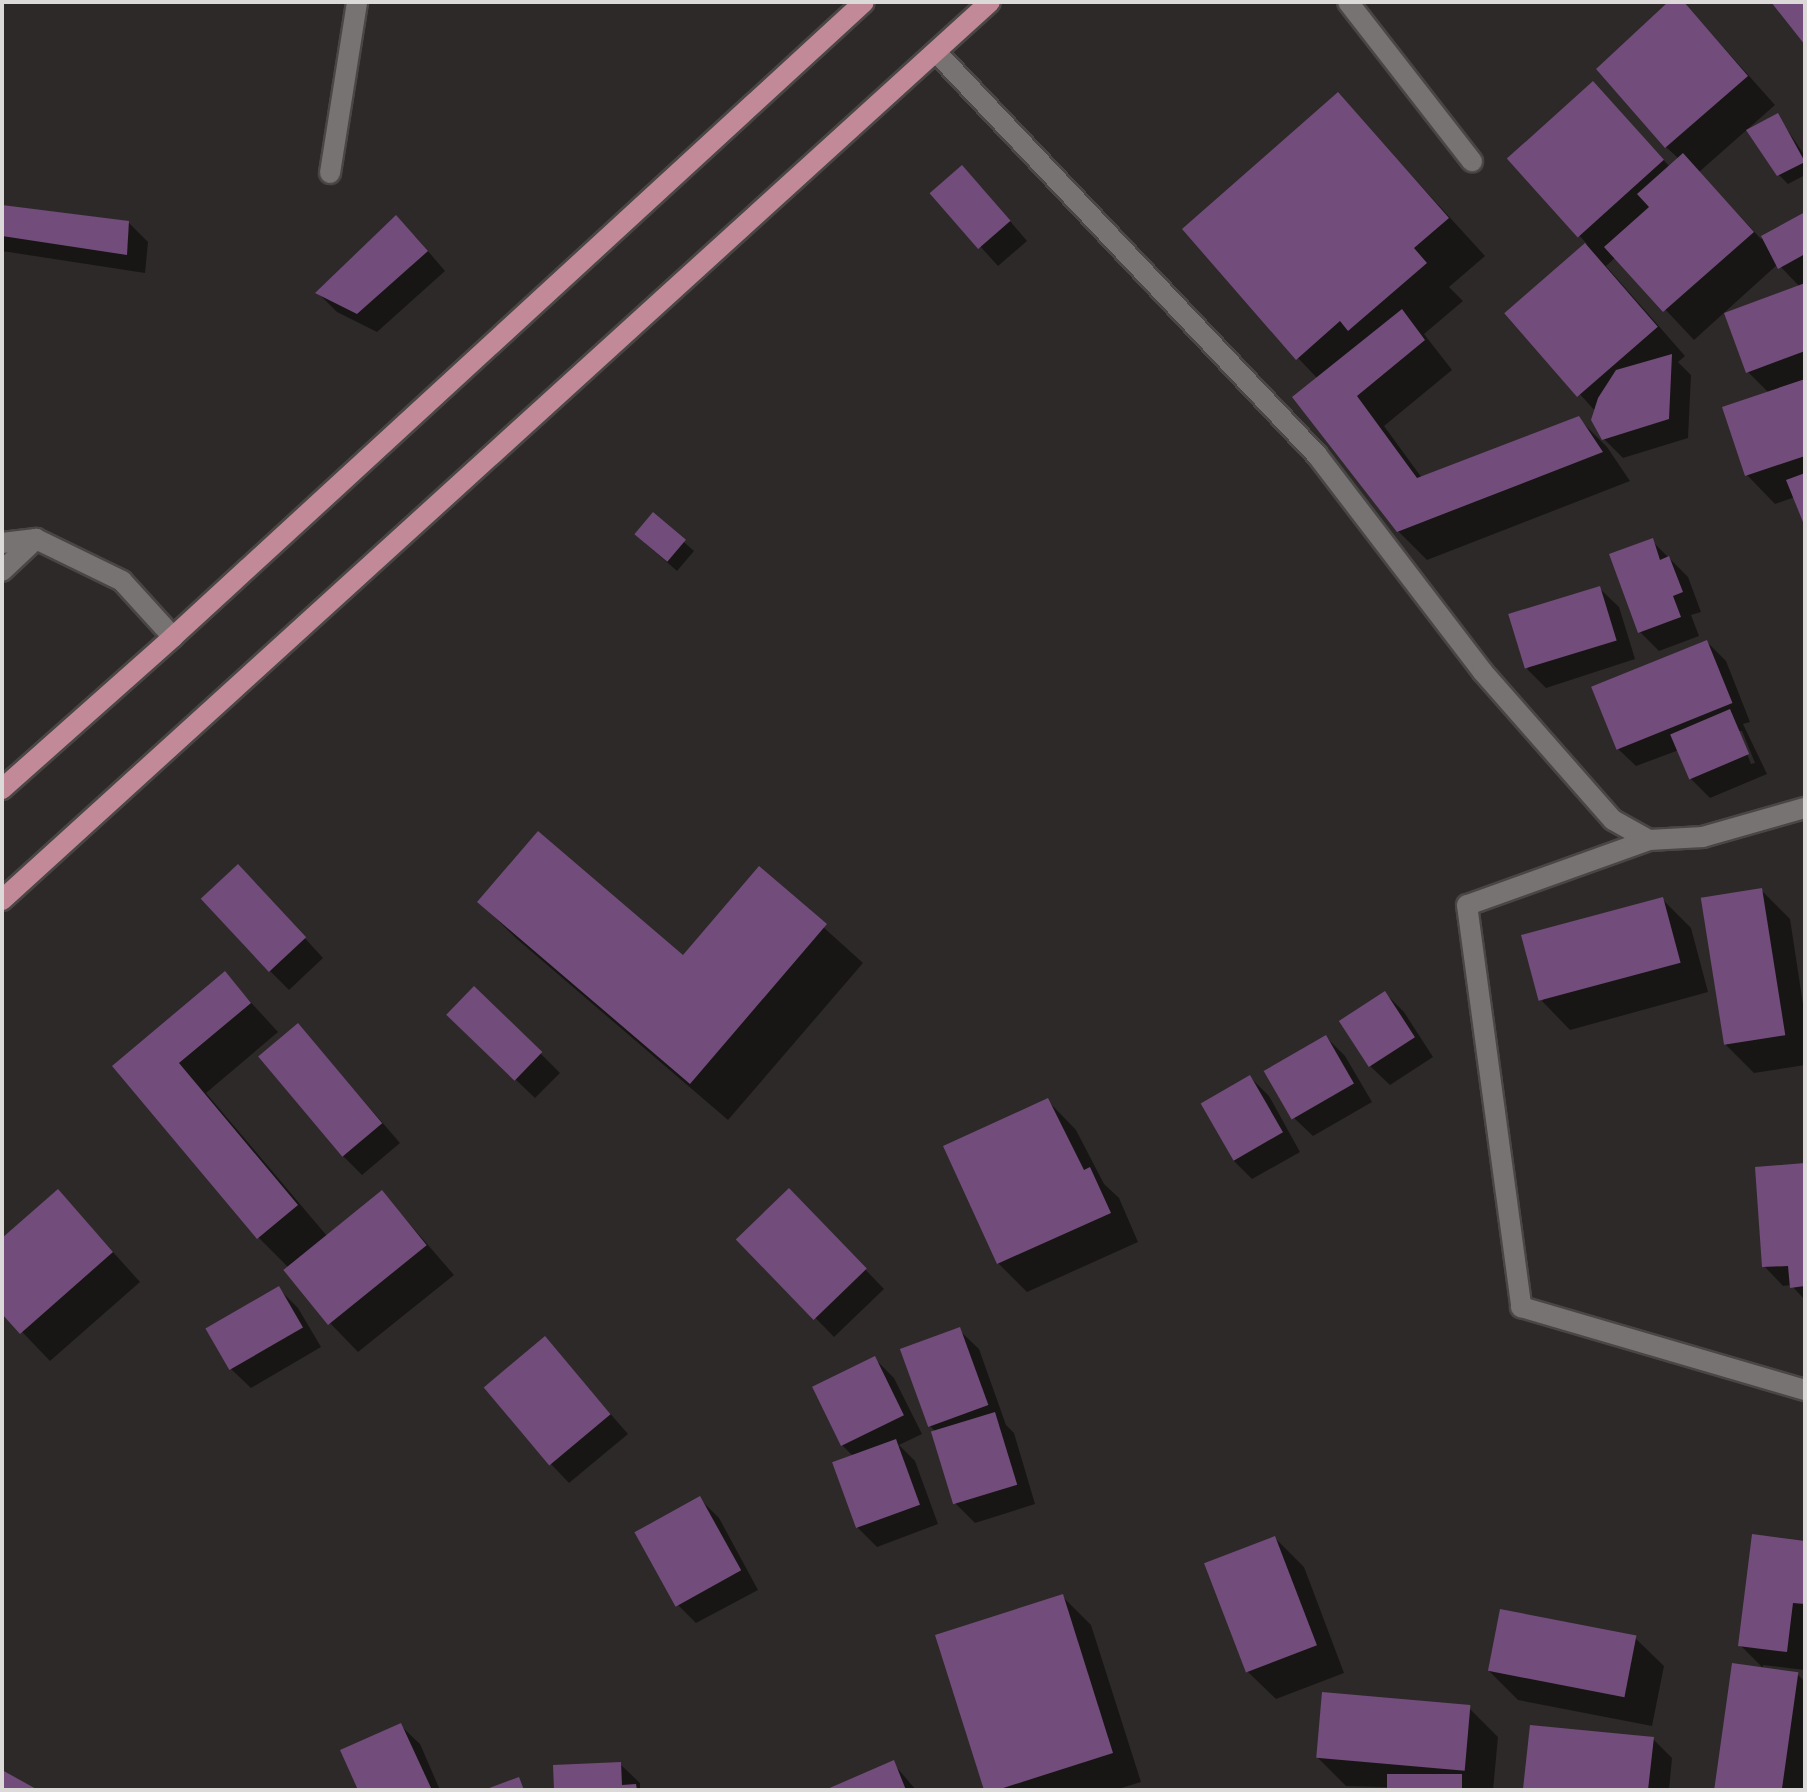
<!DOCTYPE html>
<html>
<head>
<meta charset="utf-8">
<style>
	body { margin:0 }
	#map { position:relative; width:1807px; height:1792px; overflow:hidden; background:#2d2928; font-family:Overpass,sans-serif }
	div>[style] { position:absolute }
	.shadow>* { inset:0; background:#0007 }
	.building>* { inset:0; background:#724c7b; transform-origin:0 0 }
	.roads { filter:drop-shadow(2px 0 #494645) drop-shadow(-2px 0 #494645) drop-shadow(0 2px #494645) drop-shadow(0 -2px #494645) }
	.minor>* { height:20px; margin:-10px; padding:0 10px; transform-origin:10px; border-radius:10px; background:#777372 }
	.major>* { height:20px; margin:-10px; padding:0 10px; transform-origin:10px; border-radius:10px; background:#c28998 }
	span { translate:-50% -50%; white-space:nowrap; text-align:center; line-height:1.15; -webkit-text-stroke:7px #2d2928; paint-order:stroke }
	.frame { position:absolute; inset:0; border:4px solid #dcdad9; pointer-events:none }
</style>
</head>
<body>
<div id="map">
	<div class="shadow">
		<div style="clip-path:polygon(1671px 2px,1683px 2px,1775px 105px,1699px 172px,1761px 239px,1805px 214px,1805px 522px,1795px 497px,1775px 504px,1747px 475px,1769px 393px,1748px 372px,1800px 287px,1778px 264px,1694px 340px,1616px 257px,1606px 266px,1685px 356px,1678px 362px,1691px 375px,1688px 438px,1623px 458px,1604px 439px,1596px 412px,1507px 313px,1587px 244px,1509px 158px,1593px 84px,1670px 167px,1679px 159px,1666px 147px)"></div>
		<div style="clip-path:polygon(1338px 95px,1485px 256px,1449px 287px,1463px 301px,1424px 334px,1452px 370px,1384px 426px,1422px 478px,1578px 418px,1607px 447px,1630px 481px,1427px 560px,1398px 531px,1318px 379px,1298px 358px)"></div>
		<div style="clip-path:polygon(1778px 116px,1805px 156px,1805px 175px,1788px 184px,1779px 175px)"></div>
		<div style="clip-path:polygon(981px 187px,1027px 241px,998px 266px,932px 193px)"></div>
		<div style="clip-path:polygon(2px 207px,129px 223px,148px 242px,145px 273px,2px 251px)"></div>
		<div style="clip-path:polygon(415px 236px,445px 271px,377px 332px,337px 312px,318px 293px)"></div>
		<div style="clip-path:polygon(653px 515px,694px 551px,677px 571px,645px 543px)"></div>
		<div style="clip-path:polygon(1652px 541px,1688px 577px,1701px 612px,1691px 615px,1699px 636px,1659px 651px,1640px 632px)"></div>
		<div style="clip-path:polygon(1599px 588px,1619px 607px,1635px 659px,1546px 688px,1527px 669px)"></div>
		<div style="clip-path:polygon(evenodd,1707px 642px,1726px 661px,1750px 722px,1743px 724px,1767px 774px,1710px 798px,1691px 779px,1679px 750px,1636px 766px,1616px 747px,1707px 642px,1738px 731px,1742px 731px,1755px 763px,1751px 764px,1738px 731px)"></div>
		<div style="clip-path:polygon(759px 869px,863px 963px,728px 1120px,517px 939px,479px 902px,683px 958px)"></div>
		<div style="clip-path:polygon(257px 886px,323px 958px,289px 990px,270px 971px)"></div>
		<div style="clip-path:polygon(1761px 890px,1790px 919px,1805px 1017px,1805px 1065px,1754px 1073px,1725px 1044px)"></div>
		<div style="clip-path:polygon(1662px 899px,1691px 928px,1708px 992px,1570px 1030px,1542px 1001px)"></div>
		<div style="clip-path:polygon(225px 974px,278px 1032px,206px 1093px,327px 1236px,382px 1192px,454px 1275px,358px 1352px,330px 1323px,288px 1267px,259px 1238px,115px 1067px)"></div>
		<div style="clip-path:polygon(1385px 993px,1404px 1012px,1433px 1057px,1390px 1085px,1370px 1066px)"></div>
		<div style="clip-path:polygon(298px 1025px,400px 1143px,362px 1175px,343px 1156px)"></div>
		<div style="clip-path:polygon(468px 1034px,541px 1054px,560px 1073px,535px 1098px)"></div>
		<div style="clip-path:polygon(1326px 1037px,1345px 1056px,1372px 1102px,1313px 1136px,1293px 1117px)"></div>
		<div style="clip-path:polygon(1250px 1077px,1269px 1096px,1300px 1152px,1252px 1179px,1233px 1160px)"></div>
		<div style="clip-path:polygon(1048px 1101px,1076px 1130px,1104px 1184px,1119px 1198px,1138px 1242px,1027px 1292px,998px 1263px)"></div>
		<div style="clip-path:polygon(1805px 1165px,1805px 1300px,1791px 1285px,1783px 1286px,1764px 1266px)"></div>
		<div style="clip-path:polygon(58px 1191px,140px 1282px,50px 1361px,2px 1311px,2px 1240px)"></div>
		<div style="clip-path:polygon(808px 1210px,884px 1289px,834px 1337px,739px 1239px)"></div>
		<div style="clip-path:polygon(279px 1289px,298px 1308px,321px 1347px,251px 1388px,231px 1369px)"></div>
		<div style="clip-path:polygon(959px 1330px,979px 1349px,1006px 1425px,1014px 1433px,1035px 1504px,975px 1523px,956px 1504px,936px 1432px,930px 1426px)"></div>
		<div style="clip-path:polygon(545px 1339px,628px 1434px,569px 1483px,550px 1463px)"></div>
		<div style="clip-path:polygon(875px 1359px,894px 1378px,922px 1434px,899px 1445px,915px 1461px,938px 1524px,877px 1547px,858px 1528px,854px 1457px,842px 1445px)"></div>
		<div style="clip-path:polygon(699px 1498px,719px 1518px,758px 1590px,696px 1623px,677px 1604px)"></div>
		<div style="clip-path:polygon(1275px 1538px,1304px 1567px,1344px 1673px,1276px 1699px,1247px 1671px)"></div>
		<div style="clip-path:polygon(1805px 1543px,1805px 1670px,1763px 1665px,1763px 1668px,1740px 1645px)"></div>
		<div style="clip-path:polygon(1062px 1596px,1091px 1625px,1141px 1782px,1115px 1790px,986px 1790px)"></div>
		<div style="clip-path:polygon(1635px 1638px,1664px 1666px,1652px 1726px,1518px 1700px,1489px 1671px)"></div>
		<div style="clip-path:polygon(1797px 1674px,1805px 1682px,1805px 1790px,1717px 1790px)"></div>
		<div style="clip-path:polygon(1469px 1708px,1498px 1737px,1493px 1790px,1346px 1786px,1318px 1758px)"></div>
		<div style="clip-path:polygon(400px 1725px,420px 1744px,440px 1790px,360px 1790px)"></div>
		<div style="clip-path:polygon(1653px 1739px,1672px 1758px,1669px 1790px,1525px 1789px)"></div>
		<div style="clip-path:polygon(893px 1763px,916px 1790px,830px 1790px)"></div>
		<div style="clip-path:polygon(620px 1764px,640px 1783px,640px 1790px,556px 1790px)"></div>
	</div>
	<div class="building">
		<div style="clip-path:polygon(1668px 2px,1684px 2px,1748px 76px,1665px 148px,1596px 69px)"></div>
		<div style="clip-path:polygon(1771px 2px,1805px 2px,1805px 45px)"></div>
		<div style="left:1593px;top:81px;width:106px;height:116px;rotate:48deg"></div>
		<div style="clip-path:polygon(1338px 92px,1449px 218px,1414px 248px,1427px 263px,1348px 331px,1340px 321px,1296px 360px,1182px 229px)"></div>
		<div style="clip-path:polygon(1778px 113px,1805px 162px,1777px 176px,1746px 130px)"></div>
		<div style="clip-path:polygon(1683px 153px,1754px 232px,1663px 312px,1604px 247px,1649px 207px,1637px 194px)"></div>
		<div style="left:962px;top:165px;width:74px;height:43px;rotate:49deg"></div>
		<div style="clip-path:polygon(2px 205px,129px 221px,127px 255px,2px 236px)"></div>
		<div style="clip-path:polygon(1805px 212px,1805px 254px,1778px 269px,1761px 236px)"></div>
		<div style="clip-path:polygon(396px 215px,428px 251px,357px 314px,315px 293px)"></div>
		<div style="left:1585px;top:243px;width:111px;height:107px;rotate:49deg"></div>
		<div style="clip-path:polygon(1805px 283px,1805px 351px,1746px 373px,1724px 313px)"></div>
		<div style="clip-path:polygon(1402px 309px,1425px 340px,1357px 396px,1417px 478px,1579px 416px,1603px 452px,1397px 532px,1292px 397px)"></div>
		<div style="clip-path:polygon(1672px 354px,1669px 419px,1602px 440px,1591px 420px,1598px 398px,1616px 370px)"></div>
		<div style="clip-path:polygon(1805px 379px,1805px 456px,1745px 476px,1722px 407px)"></div>
		<div style="clip-path:polygon(1805px 473px,1805px 527px,1786px 480px)"></div>
		<div style="left:653px;top:512px;width:43px;height:29px;rotate:40deg"></div>
		<div style="clip-path:polygon(1653px 538px,1660px 560px,1669px 556px,1683px 592px,1673px 596px,1681px 617px,1638px 633px,1609px 554px)"></div>
		<div style="left:1600px;top:586px;width:57px;height:96px;rotate:73deg"></div>
		<div style="left:1707px;top:640px;width:68px;height:125px;rotate:68deg"></div>
		<div style="left:1730px;top:709px;width:49px;height:65px;rotate:67deg"></div>
		<div style="clip-path:polygon(538px 831px,683px 955px,759px 866px,827px 924px,690px 1084px,477px 902px)"></div>
		<div style="left:238px;top:864px;width:100px;height:51px;rotate:47deg"></div>
		<div style="left:1762px;top:888px;width:149px;height:62px;rotate:81deg"></div>
		<div style="left:1663px;top:897px;width:68px;height:147px;rotate:75deg"></div>
		<div style="clip-path:polygon(225px 971px,251px 1003px,179px 1063px,298px 1205px,257px 1239px,112px 1066px)"></div>
		<div style="left:474px;top:986px;width:95px;height:40px;rotate:44deg"></div>
		<div style="left:1385px;top:991px;width:55px;height:55px;rotate:57deg"></div>
		<div style="left:298px;top:1023px;width:131px;height:52px;rotate:50deg"></div>
		<div style="left:1326px;top:1035px;width:56px;height:72px;rotate:60deg"></div>
		<div style="left:1250px;top:1075px;width:66px;height:57px;rotate:60deg"></div>
		<div style="clip-path:polygon(1048px 1098px,1084px 1170px,1090px 1167px,1111px 1213px,997px 1264px,943px 1146px)"></div>
		<div style="clip-path:polygon(1805px 1163px,1805px 1286px,1790px 1288px,1788px 1266px,1762px 1267px,1755px 1167px)"></div>
		<div style="left:789px;top:1188px;width:112px;height:74px;rotate:46deg"></div>
		<div style="clip-path:polygon(58px 1189px,113px 1252px,20px 1334px,2px 1314px,2px 1238px)"></div>
		<div style="left:382px;top:1190px;width:71px;height:127px;rotate:51deg"></div>
		<div style="left:279px;top:1286px;width:48px;height:85px;rotate:60deg"></div>
		<div style="left:960px;top:1327px;width:83px;height:64px;rotate:70deg"></div>
		<div style="left:545px;top:1336px;width:102px;height:80px;rotate:50deg"></div>
		<div style="left:875px;top:1356px;width:66px;height:70px;rotate:64deg"></div>
		<div style="left:995px;top:1412px;width:76px;height:67px;rotate:73deg"></div>
		<div style="left:896px;top:1439px;width:70px;height:68px;rotate:70deg"></div>
		<div style="left:700px;top:1496px;width:85px;height:75px;rotate:61deg"></div>
		<div style="clip-path:polygon(1752px 1534px,1805px 1541px,1805px 1604px,1793px 1603px,1787px 1652px,1738px 1646px)"></div>
		<div style="left:1275px;top:1536px;width:117px;height:76px;rotate:69deg"></div>
		<div style="clip-path:polygon(1063px 1594px,1113px 1753px,997px 1790px,984px 1790px,935px 1635px)"></div>
		<div style="left:1500px;top:1609px;width:139px;height:63px;rotate:11deg"></div>
		<div style="left:1732px;top:1663px;width:67px;height:128px;rotate:8deg"></div>
		<div style="left:1322px;top:1692px;width:149px;height:66px;rotate:5deg"></div>
		<div style="clip-path:polygon(401px 1723px,432px 1790px,358px 1790px,340px 1750px)"></div>
		<div style="clip-path:polygon(1530px 1725px,1654px 1737px,1648px 1790px,1523px 1789px)"></div>
		<div style="clip-path:polygon(894px 1760px,906px 1790px,825px 1790px)"></div>
		<div style="clip-path:polygon(621px 1762px,622px 1785px,636px 1784px,637px 1790px,554px 1790px,553px 1765px)"></div>
		<div style="clip-path:polygon(2px 1770px,38px 1790px,2px 1790px)"></div>
		<div style="left:1387px;top:1774px;width:75px;height:16px"></div>
		<div style="clip-path:polygon(519px 1777px,524px 1790px,484px 1790px)"></div>
	</div>
	<div class="roads">
		<div class="minor">
			<div style="left:1348px;top:2px;width:202px;rotate:52.1deg"></div>
			<div style="left:936px;top:52px;width:555px;rotate:46.61deg"></div>
			<div style="left:1317px;top:455px;width:272px;rotate:52.6deg"></div>
			<div style="left:1482px;top:671px;width:198px;rotate:48.7deg"></div>
			<div style="left:1613px;top:820px;width:41px;rotate:29.1deg"></div>
			<div style="left:1649px;top:840px;width:54px;rotate:-3.2deg"></div>
			<div style="left:1703px;top:837px;width:106px;rotate:-15.9deg"></div>
			<div style="left:330px;top:173px;width:173px;rotate:-81deg"></div>
			<div style="left:2px;top:543px;width:34px;rotate:-7deg"></div>
			<div style="left:36px;top:539px;width:96px;rotate:26deg"></div>
			<div style="left:122px;top:581px;width:76px;rotate:47.7deg"></div>
			<div style="left:2px;top:571px;width:47px;rotate:-43.3deg"></div>
			<div style="left:1649px;top:840px;width:193px;rotate:160.3deg"></div>
			<div style="left:1467px;top:905px;width:406px;rotate:82.3deg"></div>
			<div style="left:1521px;top:1307px;width:296px;rotate:16.3deg"></div>
		</div>
		<div class="major">
			<div style="left:2px;top:789px;width:229px;rotate:-41.6deg"></div>
			<div style="left:173px;top:637px;width:938px;rotate:-42.58deg"></div>
			<div style="left:2px;top:900px;width:1335px;rotate:-42.27deg"></div>
		</div>
	</div>
	<div class="frame"></div>
</div>
</body>
</html>
